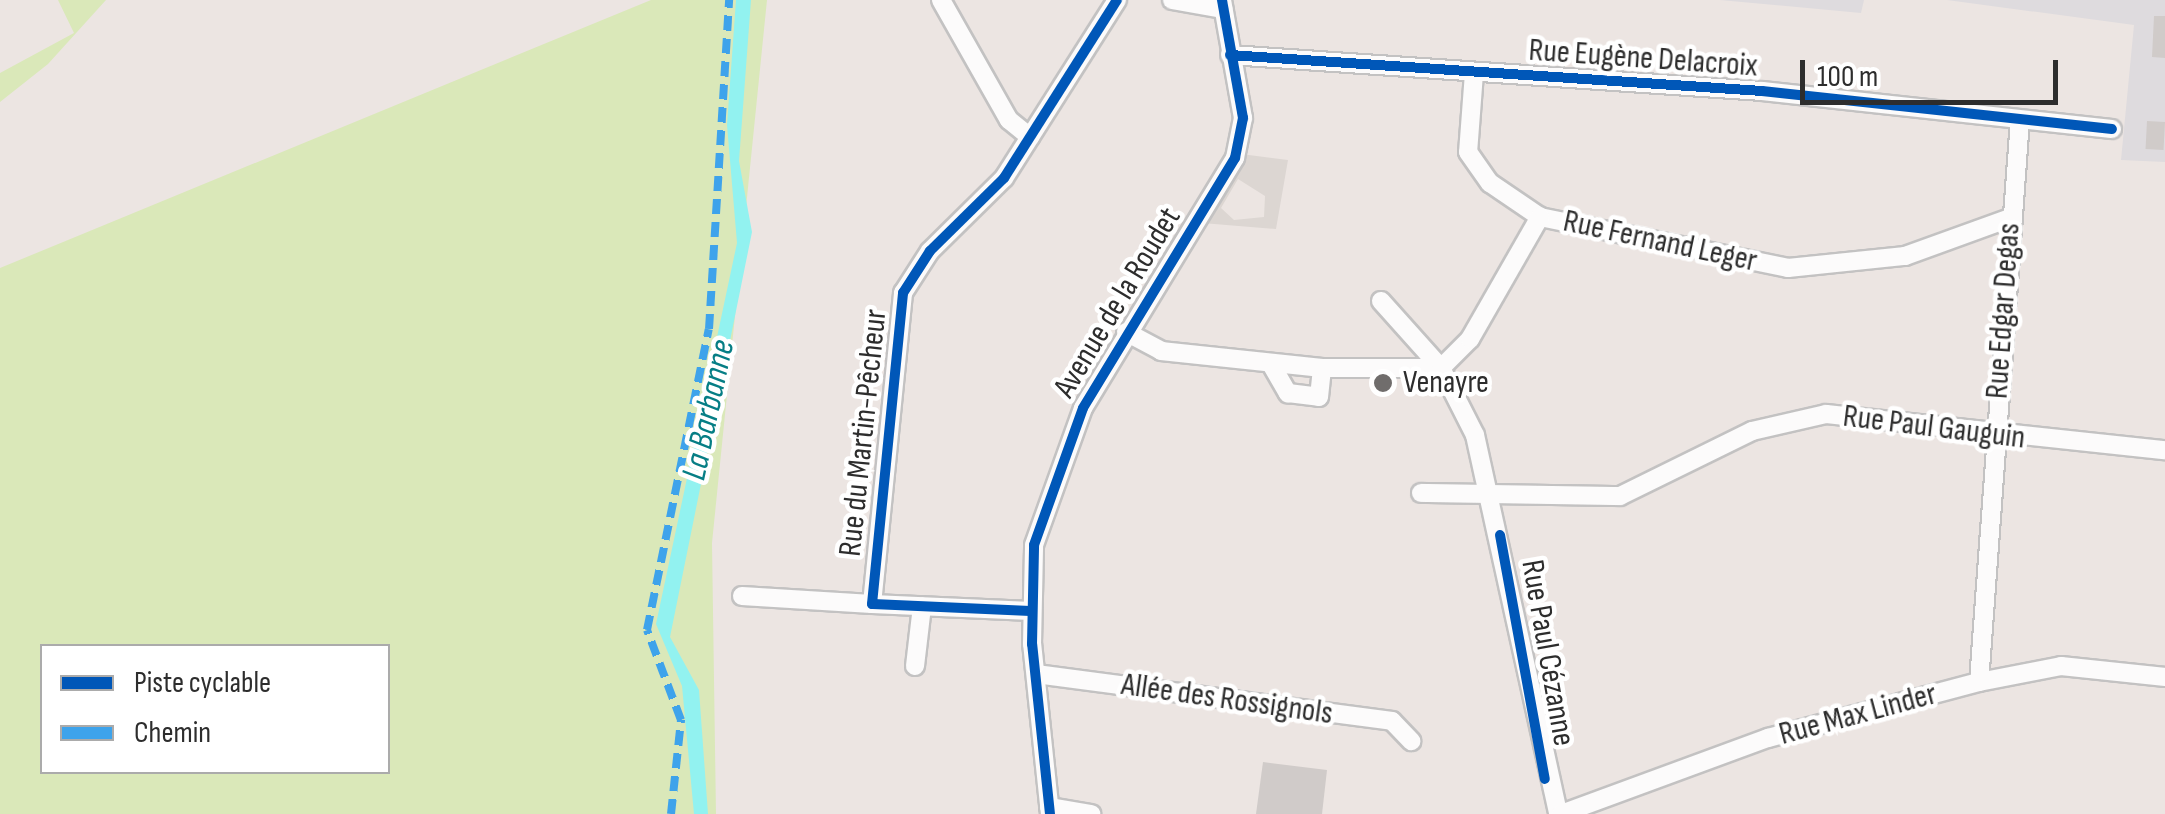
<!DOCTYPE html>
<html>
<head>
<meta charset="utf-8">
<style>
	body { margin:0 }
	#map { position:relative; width:2165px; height:814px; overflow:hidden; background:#ece5e2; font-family:"Sofia Sans Condensed",sans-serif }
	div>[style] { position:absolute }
	.industrial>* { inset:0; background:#dedbde }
	.green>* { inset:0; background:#dae8b9 }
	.plaza>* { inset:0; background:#dcd6d2 }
	.water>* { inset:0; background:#92f2f0 }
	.building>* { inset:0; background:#d0cbc9; transform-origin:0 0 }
	.roads { filter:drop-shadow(2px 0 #c3c2c2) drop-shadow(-2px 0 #c3c2c2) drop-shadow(0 2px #c3c2c2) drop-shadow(0 -2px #c3c2c2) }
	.minor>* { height:18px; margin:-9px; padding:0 9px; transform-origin:9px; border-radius:9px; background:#fcfbfb }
	.quiet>* { height:8px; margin-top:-4px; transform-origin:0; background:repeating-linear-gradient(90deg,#3ea3eb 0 15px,transparent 0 23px) }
	.cycleway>* { height:10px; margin:-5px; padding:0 5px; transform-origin:5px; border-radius:5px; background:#0057b8 }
	.dots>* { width:28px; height:28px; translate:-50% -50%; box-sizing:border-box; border:5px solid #fff; border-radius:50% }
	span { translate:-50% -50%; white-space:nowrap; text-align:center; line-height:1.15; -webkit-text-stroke:9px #fff; paint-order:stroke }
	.street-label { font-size:32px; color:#2d2d2d }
	.poi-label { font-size:32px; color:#2d2d2d }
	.left { translate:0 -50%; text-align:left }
	.water-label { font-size:35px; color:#067e85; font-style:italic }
	.legend { position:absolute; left:40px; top:644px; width:350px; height:130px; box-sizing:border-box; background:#fff; border:2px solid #ababab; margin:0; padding:12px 18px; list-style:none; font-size:30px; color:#2d2d2d }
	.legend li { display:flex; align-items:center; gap:20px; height:50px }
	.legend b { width:50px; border:2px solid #ababab }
	.scale { position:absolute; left:1800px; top:60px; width:258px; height:45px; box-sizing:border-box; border:5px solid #2d2d2d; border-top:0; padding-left:12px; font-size:30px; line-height:35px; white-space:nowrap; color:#2d2d2d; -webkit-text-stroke:8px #fff; paint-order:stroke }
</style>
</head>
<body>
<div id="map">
	<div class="industrial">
		<div style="clip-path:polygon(1720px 0,1864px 0,1861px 13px)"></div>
		<div style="clip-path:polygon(1947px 0,2165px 0,2165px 162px,2121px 160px,2134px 25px)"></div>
	</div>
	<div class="green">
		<div style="clip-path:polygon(58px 0,106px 0,48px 64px,0 102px,0 73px,74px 33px)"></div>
		<div style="clip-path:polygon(evenodd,651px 0,767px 0,712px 543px,716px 814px,0 814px,0 268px,651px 0,42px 646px,388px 646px,388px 772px,42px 772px,42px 646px)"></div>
	</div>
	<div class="plaza">
		<div style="clip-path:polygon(evenodd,1241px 154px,1288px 160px,1276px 229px,1202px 223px,1241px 154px,1238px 179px,1265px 196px,1264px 217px,1234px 220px,1221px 208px,1238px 179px)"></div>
	</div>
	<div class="water">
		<div style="clip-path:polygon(736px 0,751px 0,739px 161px,752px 232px,670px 637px,699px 690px,708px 814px,694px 814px,682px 686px,656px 624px,737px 243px,727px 125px)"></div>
	</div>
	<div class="building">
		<div style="clip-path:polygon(2154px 16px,2165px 16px,2165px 58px,2152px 57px)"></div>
		<div style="left:2147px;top:121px;width:18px;height:28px;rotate:3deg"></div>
		<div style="clip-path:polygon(1263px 762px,1327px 770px,1322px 814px,1256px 814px)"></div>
	</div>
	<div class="roads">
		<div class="minor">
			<div style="left:941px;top:0;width:138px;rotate:60.5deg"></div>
			<div style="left:1009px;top:120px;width:27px;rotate:39deg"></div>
			<div style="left:1172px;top:0;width:52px;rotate:10deg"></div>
			<div style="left:1230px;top:55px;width:533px;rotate:3.87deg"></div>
			<div style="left:1762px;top:91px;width:352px;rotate:6.2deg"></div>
			<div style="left:1474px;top:73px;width:79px;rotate:94.3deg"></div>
			<div style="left:1468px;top:152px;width:38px;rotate:55deg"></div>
			<div style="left:1490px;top:183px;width:60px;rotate:34.2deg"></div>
			<div style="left:1540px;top:217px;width:253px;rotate:11.6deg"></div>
			<div style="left:1788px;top:268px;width:118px;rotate:-5.9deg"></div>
			<div style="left:1905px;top:256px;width:112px;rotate:-19.9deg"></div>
			<div style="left:1381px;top:301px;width:90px;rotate:48.2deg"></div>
			<div style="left:1441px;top:368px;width:75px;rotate:63.1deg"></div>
			<div style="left:1475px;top:435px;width:388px;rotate:77.6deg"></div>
			<div style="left:1126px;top:332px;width:40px;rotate:28deg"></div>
			<div style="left:1161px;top:351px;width:162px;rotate:6deg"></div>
			<div style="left:1322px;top:368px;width:119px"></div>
			<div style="left:1441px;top:368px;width:41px;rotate:-45deg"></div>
			<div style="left:1470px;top:339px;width:141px;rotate:-60.2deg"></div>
			<div style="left:1271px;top:364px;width:34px;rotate:60deg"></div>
			<div style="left:1288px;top:393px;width:31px;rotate:7deg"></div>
			<div style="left:1319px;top:397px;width:29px;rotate:-84deg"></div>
			<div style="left:1421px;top:493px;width:199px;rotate:0.9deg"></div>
			<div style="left:1620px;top:496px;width:147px;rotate:-26.2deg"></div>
			<div style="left:1752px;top:431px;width:76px;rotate:-12.9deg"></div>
			<div style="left:1826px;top:414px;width:341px;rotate:6.1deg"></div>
			<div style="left:742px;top:596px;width:130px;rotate:3.5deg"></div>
			<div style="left:1031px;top:611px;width:159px;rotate:-177.5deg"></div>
			<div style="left:872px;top:604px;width:313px;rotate:-84.3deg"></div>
			<div style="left:903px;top:293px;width:50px;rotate:-57.3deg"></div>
			<div style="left:930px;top:251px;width:104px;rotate:-44.6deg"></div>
			<div style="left:1004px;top:178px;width:211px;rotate:-57.6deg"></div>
			<div style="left:915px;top:666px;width:60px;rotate:-83.3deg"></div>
			<div style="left:1036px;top:674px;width:359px;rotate:7.5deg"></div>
			<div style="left:1392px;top:721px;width:28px;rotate:46deg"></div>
			<div style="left:1979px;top:682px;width:564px;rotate:-85.83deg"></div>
			<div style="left:1049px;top:807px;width:43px;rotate:9.5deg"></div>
			<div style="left:1050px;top:814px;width:171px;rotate:-96deg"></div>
			<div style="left:1032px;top:644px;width:99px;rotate:-88.8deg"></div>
			<div style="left:1034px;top:545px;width:145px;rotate:-70.3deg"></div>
			<div style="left:1083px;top:408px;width:293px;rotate:-58.7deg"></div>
			<div style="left:1235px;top:158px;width:41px;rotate:-78.7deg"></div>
			<div style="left:1243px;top:118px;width:120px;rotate:-100.1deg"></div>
			<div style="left:1561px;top:814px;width:221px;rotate:-20.2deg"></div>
			<div style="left:1768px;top:738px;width:218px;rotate:-14.9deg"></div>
			<div style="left:1979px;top:682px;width:84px;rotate:-11deg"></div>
			<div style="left:2061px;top:666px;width:105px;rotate:6deg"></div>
		</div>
	</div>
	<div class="quiet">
		<div style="left:671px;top:814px;width:95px;rotate:-83.9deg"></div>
		<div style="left:681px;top:720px;width:96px;rotate:-110.7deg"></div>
		<div style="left:647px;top:630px;width:307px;rotate:-78.4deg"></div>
		<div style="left:709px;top:329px;width:330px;rotate:-86.5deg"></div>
	</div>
	<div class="cycleway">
		<div style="left:1230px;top:55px;width:533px;rotate:3.87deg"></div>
		<div style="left:1762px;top:91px;width:352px;rotate:6.2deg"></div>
		<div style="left:1500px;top:535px;width:248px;rotate:79.6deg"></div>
		<div style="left:1031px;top:611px;width:159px;rotate:-177.5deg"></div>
		<div style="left:872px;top:604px;width:313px;rotate:-84.3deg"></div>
		<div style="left:903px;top:293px;width:50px;rotate:-57.3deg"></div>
		<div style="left:930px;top:251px;width:104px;rotate:-44.6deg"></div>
		<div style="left:1004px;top:178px;width:211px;rotate:-57.6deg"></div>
		<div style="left:1050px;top:814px;width:171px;rotate:-96deg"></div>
		<div style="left:1032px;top:644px;width:99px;rotate:-88.8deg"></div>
		<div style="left:1034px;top:545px;width:145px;rotate:-70.3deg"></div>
		<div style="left:1083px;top:408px;width:293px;rotate:-58.7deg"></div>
		<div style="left:1235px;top:158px;width:41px;rotate:-78.7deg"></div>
		<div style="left:1243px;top:118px;width:120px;rotate:-100.1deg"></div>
	</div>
	<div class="dots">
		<div style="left:1383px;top:383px;background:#706d6c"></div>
	</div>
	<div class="street-label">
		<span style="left:1643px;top:59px;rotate:4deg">Rue Eugène Delacroix</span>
		<span style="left:1660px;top:242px;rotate:12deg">Rue Fernand Leger</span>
		<span style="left:1118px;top:303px;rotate:-59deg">Avenue de la Roudet</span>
		<span style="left:2004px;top:311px;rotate:-86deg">Rue Edgar Degas</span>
		<span style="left:1934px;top:428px;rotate:7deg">Rue Paul Gauguin</span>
		<span style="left:864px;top:433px;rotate:-84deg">Rue du Martin-Pêcheur</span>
		<span style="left:1547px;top:653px;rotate:80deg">Rue Paul Cézanne</span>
		<span style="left:1227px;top:700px;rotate:8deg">Allée des Rossignols</span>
		<span style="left:1858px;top:715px;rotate:-15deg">Rue Max Linder</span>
	</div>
	<div class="poi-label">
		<span class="left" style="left:1403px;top:383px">Venayre</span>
	</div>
	<div class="water-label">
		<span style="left:709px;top:410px;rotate:-78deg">La Barbanne</span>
	</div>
	<ul class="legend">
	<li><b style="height:12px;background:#0057b8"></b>Piste cyclable</li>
	<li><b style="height:12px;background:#3ea3eb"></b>Chemin</li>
	</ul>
	<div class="scale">100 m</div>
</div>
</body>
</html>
